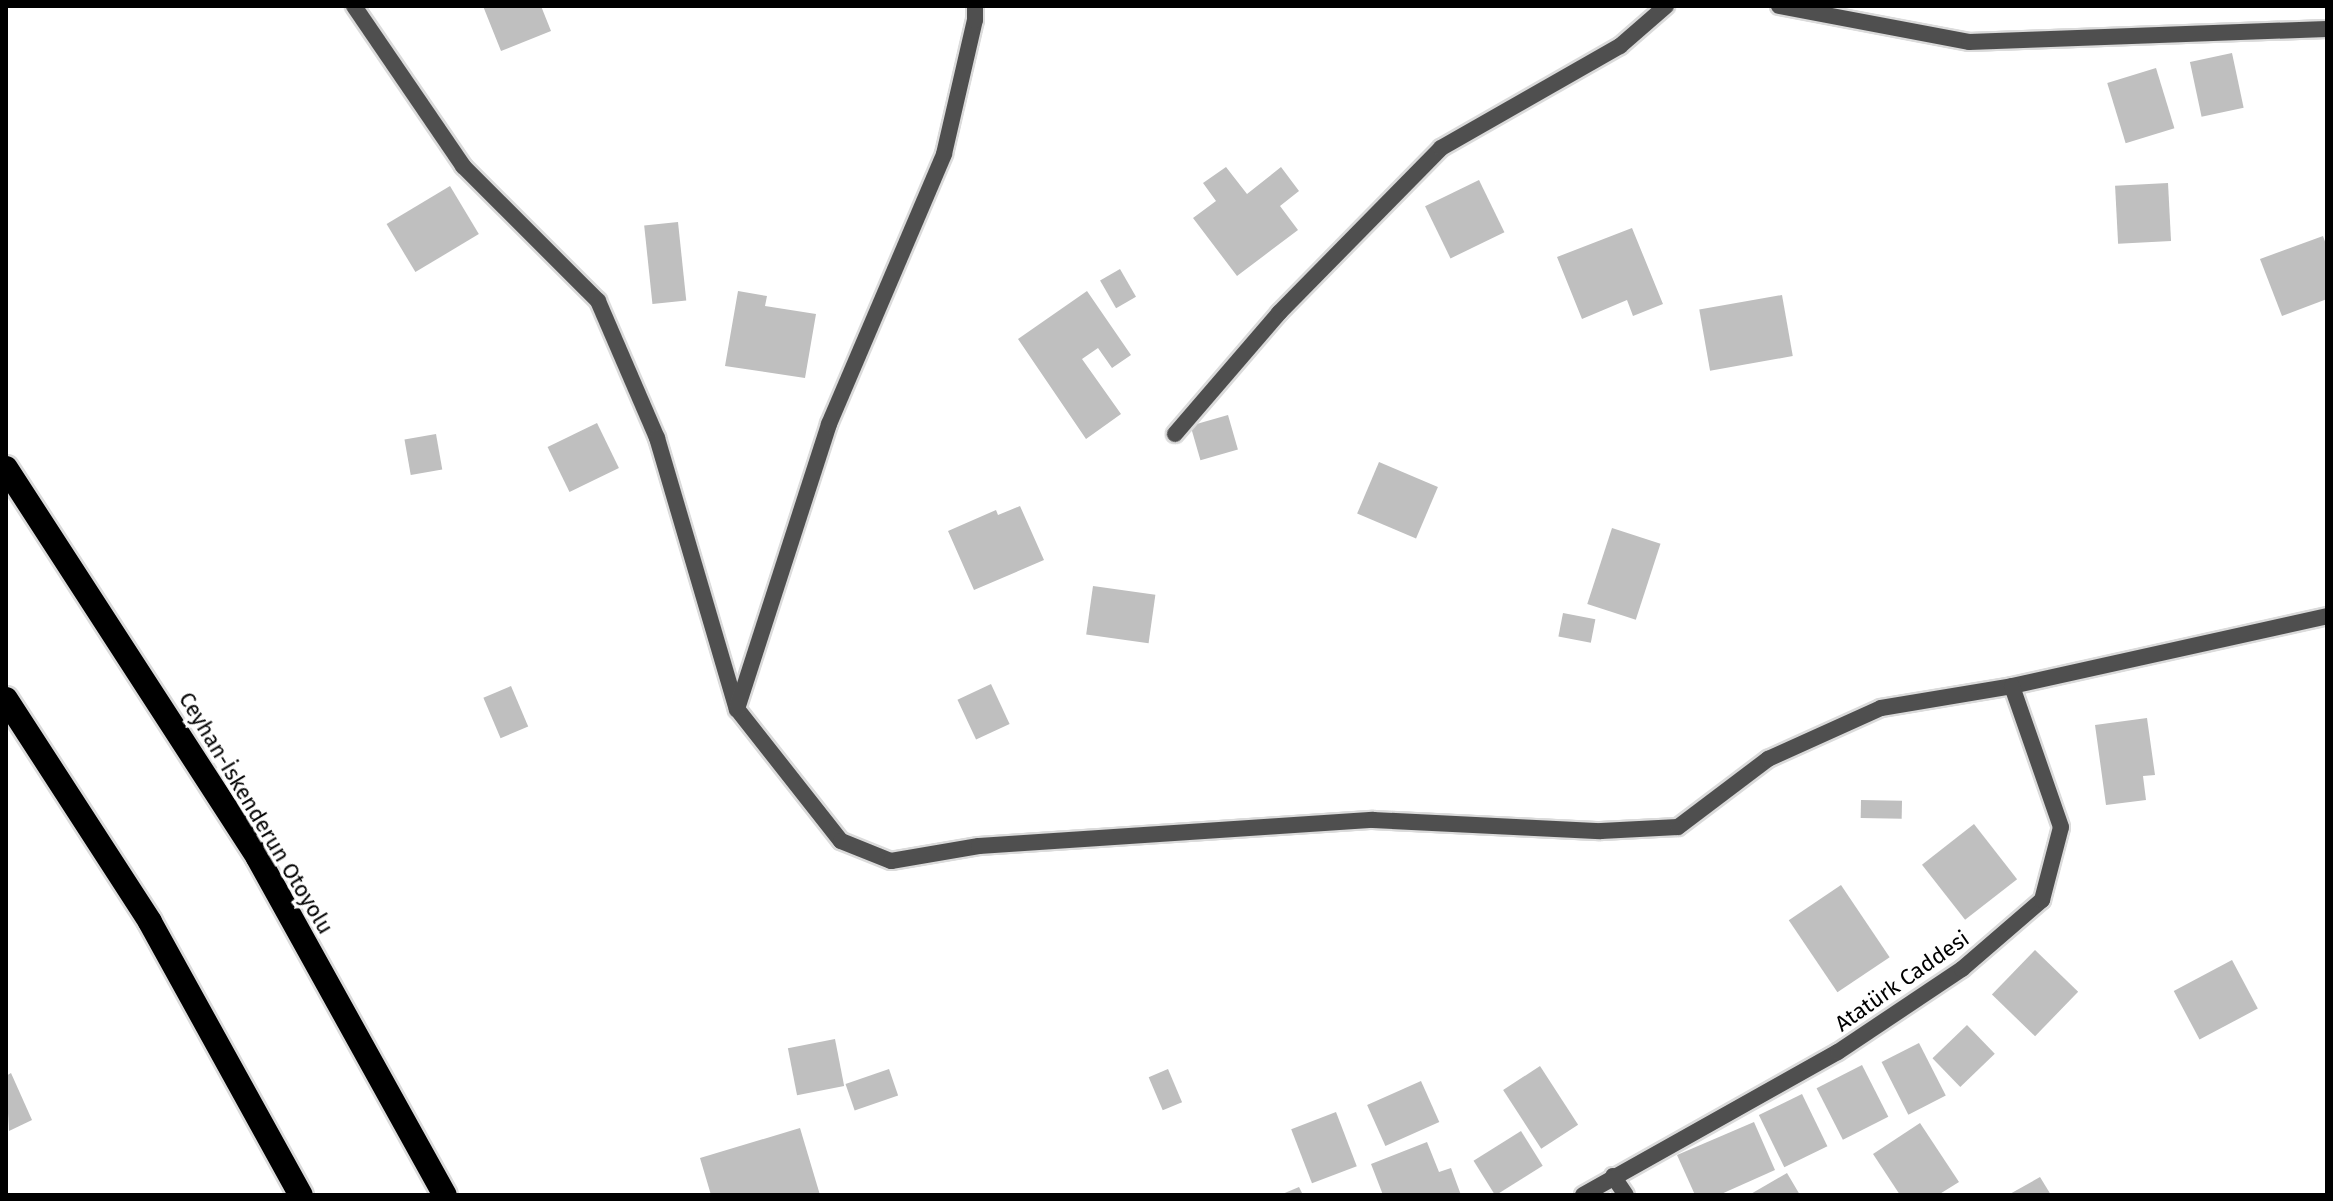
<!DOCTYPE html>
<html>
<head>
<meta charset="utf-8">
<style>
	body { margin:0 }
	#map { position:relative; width:2333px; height:1201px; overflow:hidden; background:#fff; font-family:"Fira Sans",sans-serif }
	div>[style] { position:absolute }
	.building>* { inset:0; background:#bfbfbf; transform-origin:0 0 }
	.roads { filter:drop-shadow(2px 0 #dbdbdb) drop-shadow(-2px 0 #dbdbdb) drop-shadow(0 2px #dbdbdb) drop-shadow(0 -2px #dbdbdb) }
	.service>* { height:16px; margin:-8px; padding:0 8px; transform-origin:8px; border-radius:8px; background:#4f4f4f }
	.minor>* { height:16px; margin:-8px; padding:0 8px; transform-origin:8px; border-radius:8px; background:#4f4f4f }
	.tertiary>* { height:16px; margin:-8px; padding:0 8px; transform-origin:8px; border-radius:8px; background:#4f4f4f }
	.motorway>* { height:24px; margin:-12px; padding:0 12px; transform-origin:12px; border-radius:12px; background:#000 }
	span { translate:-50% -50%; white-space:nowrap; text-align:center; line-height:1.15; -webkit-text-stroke:7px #fff; paint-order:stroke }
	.street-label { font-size:22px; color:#000 }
	.frame { position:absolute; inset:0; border:8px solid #000; pointer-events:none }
</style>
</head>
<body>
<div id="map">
	<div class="building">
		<div style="clip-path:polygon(483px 6px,541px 6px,551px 31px,501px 51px)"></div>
		<div style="left:2232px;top:53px;width:56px;height:43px;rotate:78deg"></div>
		<div style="left:2156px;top:68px;width:63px;height:51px;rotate:73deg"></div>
		<div style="clip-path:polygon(1226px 167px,1247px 194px,1281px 167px,1299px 191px,1280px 206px,1298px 230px,1237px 276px,1193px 218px,1216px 201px,1203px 183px)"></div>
		<div style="left:1479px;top:180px;width:58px;height:60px;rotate:64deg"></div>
		<div style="left:2168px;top:183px;width:58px;height:53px;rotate:87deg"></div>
		<div style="left:450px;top:186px;width:56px;height:74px;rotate:59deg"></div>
		<div style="left:678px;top:222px;width:79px;height:34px;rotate:84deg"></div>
		<div style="clip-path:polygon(1632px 228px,1663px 304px,1633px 316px,1627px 300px,1582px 319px,1557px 257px)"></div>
		<div style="clip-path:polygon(2323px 236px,2327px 247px,2327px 299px,2282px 316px,2260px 259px)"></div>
		<div style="left:1120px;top:269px;width:32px;height:23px;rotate:60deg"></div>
		<div style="clip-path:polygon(738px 291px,767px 296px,765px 306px,816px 314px,805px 378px,725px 366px)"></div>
		<div style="clip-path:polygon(1087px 291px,1131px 355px,1112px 368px,1098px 348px,1082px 359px,1121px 414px,1086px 439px,1018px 339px)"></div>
		<div style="left:1782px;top:295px;width:62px;height:84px;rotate:80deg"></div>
		<div style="left:1228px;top:415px;width:36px;height:39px;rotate:74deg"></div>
		<div style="left:597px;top:423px;width:50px;height:55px;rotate:64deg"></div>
		<div style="left:436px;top:434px;width:36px;height:32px;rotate:80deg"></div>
		<div style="left:1379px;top:462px;width:64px;height:56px;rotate:23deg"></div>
		<div style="clip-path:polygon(1020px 506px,1044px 560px,974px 590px,948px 531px,996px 510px,998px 515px)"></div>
		<div style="left:1612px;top:528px;width:51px;height:80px;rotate:18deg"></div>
		<div style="left:1093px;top:586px;width:63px;height:49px;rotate:8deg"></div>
		<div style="left:1563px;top:613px;width:33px;height:24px;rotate:11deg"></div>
		<div style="left:991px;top:684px;width:44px;height:37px;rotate:65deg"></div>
		<div style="left:511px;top:686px;width:44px;height:30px;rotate:67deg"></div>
		<div style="clip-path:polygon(2147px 718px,2155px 775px,2143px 776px,2146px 800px,2106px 805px,2095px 725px)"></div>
		<div style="left:1861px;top:800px;width:41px;height:18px;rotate:1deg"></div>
		<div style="left:1974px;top:824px;width:70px;height:66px;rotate:52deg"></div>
		<div style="left:1841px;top:885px;width:87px;height:63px;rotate:56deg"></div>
		<div style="left:2035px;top:950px;width:60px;height:62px;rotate:44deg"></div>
		<div style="left:2232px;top:960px;width:55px;height:66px;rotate:62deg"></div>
		<div style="left:1967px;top:1025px;width:40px;height:48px;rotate:46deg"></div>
		<div style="left:835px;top:1039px;width:48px;height:48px;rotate:79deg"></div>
		<div style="left:1919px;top:1043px;width:59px;height:42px;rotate:63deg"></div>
		<div style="left:1862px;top:1065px;width:58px;height:51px;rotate:63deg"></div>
		<div style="left:1540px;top:1066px;width:70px;height:44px;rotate:57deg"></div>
		<div style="left:889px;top:1069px;width:28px;height:46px;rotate:71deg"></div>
		<div style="left:1168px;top:1069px;width:36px;height:21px;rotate:67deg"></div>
		<div style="clip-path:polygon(11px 1073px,32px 1120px,9px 1131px,6px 1076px)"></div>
		<div style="left:1421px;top:1081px;width:45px;height:59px;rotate:66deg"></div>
		<div style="left:1802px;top:1094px;width:58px;height:48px;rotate:64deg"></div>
		<div style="left:1336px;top:1112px;width:58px;height:48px;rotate:69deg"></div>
		<div style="clip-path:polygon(1754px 1122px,1775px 1170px,1719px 1195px,1695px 1195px,1677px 1155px)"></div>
		<div style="clip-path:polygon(1920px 1123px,1959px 1182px,1938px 1195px,1900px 1195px,1873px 1154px)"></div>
		<div style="clip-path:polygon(800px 1128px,820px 1195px,711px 1195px,700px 1158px)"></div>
		<div style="left:1521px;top:1131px;width:41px;height:56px;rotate:58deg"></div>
		<div style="clip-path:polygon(1427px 1142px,1439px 1172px,1451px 1168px,1461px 1195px,1383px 1195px,1371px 1164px)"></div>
		<div style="clip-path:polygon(1787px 1173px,1800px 1195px,1749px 1195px)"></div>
		<div style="clip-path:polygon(2040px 1177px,2051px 1195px,2008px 1195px)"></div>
		<div style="clip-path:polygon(1299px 1187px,1303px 1195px,1280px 1195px)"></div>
	</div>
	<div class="roads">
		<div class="service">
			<div style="left:1613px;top:1176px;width:23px;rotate:56deg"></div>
		</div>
		<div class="minor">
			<div style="left:354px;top:6px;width:194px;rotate:55.7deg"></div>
			<div style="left:463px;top:166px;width:191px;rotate:45deg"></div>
			<div style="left:598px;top:301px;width:149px;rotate:66.7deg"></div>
			<div style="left:657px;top:438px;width:283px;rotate:73.6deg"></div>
			<div style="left:737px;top:709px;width:168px;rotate:51.8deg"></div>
			<div style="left:841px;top:841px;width:54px;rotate:21.8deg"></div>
			<div style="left:891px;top:861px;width:89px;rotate:-9.7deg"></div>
			<div style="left:979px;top:846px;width:395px;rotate:-3.8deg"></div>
			<div style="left:1373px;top:820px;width:228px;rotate:2.8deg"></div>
			<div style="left:1601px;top:831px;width:77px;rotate:-3deg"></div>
			<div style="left:1678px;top:827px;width:113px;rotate:-37.1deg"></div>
			<div style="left:1768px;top:759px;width:124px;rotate:-24.3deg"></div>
			<div style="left:1881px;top:708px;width:133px;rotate:-9.5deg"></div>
			<div style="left:2012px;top:686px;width:323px;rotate:-12.5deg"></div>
			<div style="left:1779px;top:6px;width:193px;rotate:10.7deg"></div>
			<div style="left:1969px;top:42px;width:358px;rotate:-2.1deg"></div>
			<div style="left:1175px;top:434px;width:160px;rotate:-49.3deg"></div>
			<div style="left:1279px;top:313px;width:231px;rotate:-45.5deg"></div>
			<div style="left:1441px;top:148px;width:206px;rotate:-29.7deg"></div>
			<div style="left:1620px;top:46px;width:61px;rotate:-41deg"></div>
			<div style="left:737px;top:709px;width:299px;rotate:-72.1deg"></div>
			<div style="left:829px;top:424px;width:293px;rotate:-66.9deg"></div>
			<div style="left:944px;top:154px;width:138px;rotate:-77deg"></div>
			<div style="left:975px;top:20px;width:14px;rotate:-90deg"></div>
		</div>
		<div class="tertiary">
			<div style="left:1583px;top:1195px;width:292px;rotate:-29.3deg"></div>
			<div style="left:1838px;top:1052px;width:149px;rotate:-33.8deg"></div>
			<div style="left:1962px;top:969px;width:106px;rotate:-40.8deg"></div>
			<div style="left:2042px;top:900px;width:75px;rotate:-75.4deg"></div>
			<div style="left:2061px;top:827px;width:149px;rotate:-109.2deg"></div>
		</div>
		<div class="motorway">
			<div style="left:6px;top:468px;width:464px;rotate:57.1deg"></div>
			<div style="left:258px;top:858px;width:385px;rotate:61deg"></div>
			<div style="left:6px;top:699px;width:265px;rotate:57.1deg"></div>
			<div style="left:150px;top:922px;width:312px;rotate:61.1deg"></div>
		</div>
	</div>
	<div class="street-label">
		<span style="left:256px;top:813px;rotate:59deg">Ceyhan-İskenderun Otoyolu</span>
		<span style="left:1902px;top:981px;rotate:-35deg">Atatürk Caddesi</span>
	</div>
	<div class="frame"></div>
</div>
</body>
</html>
